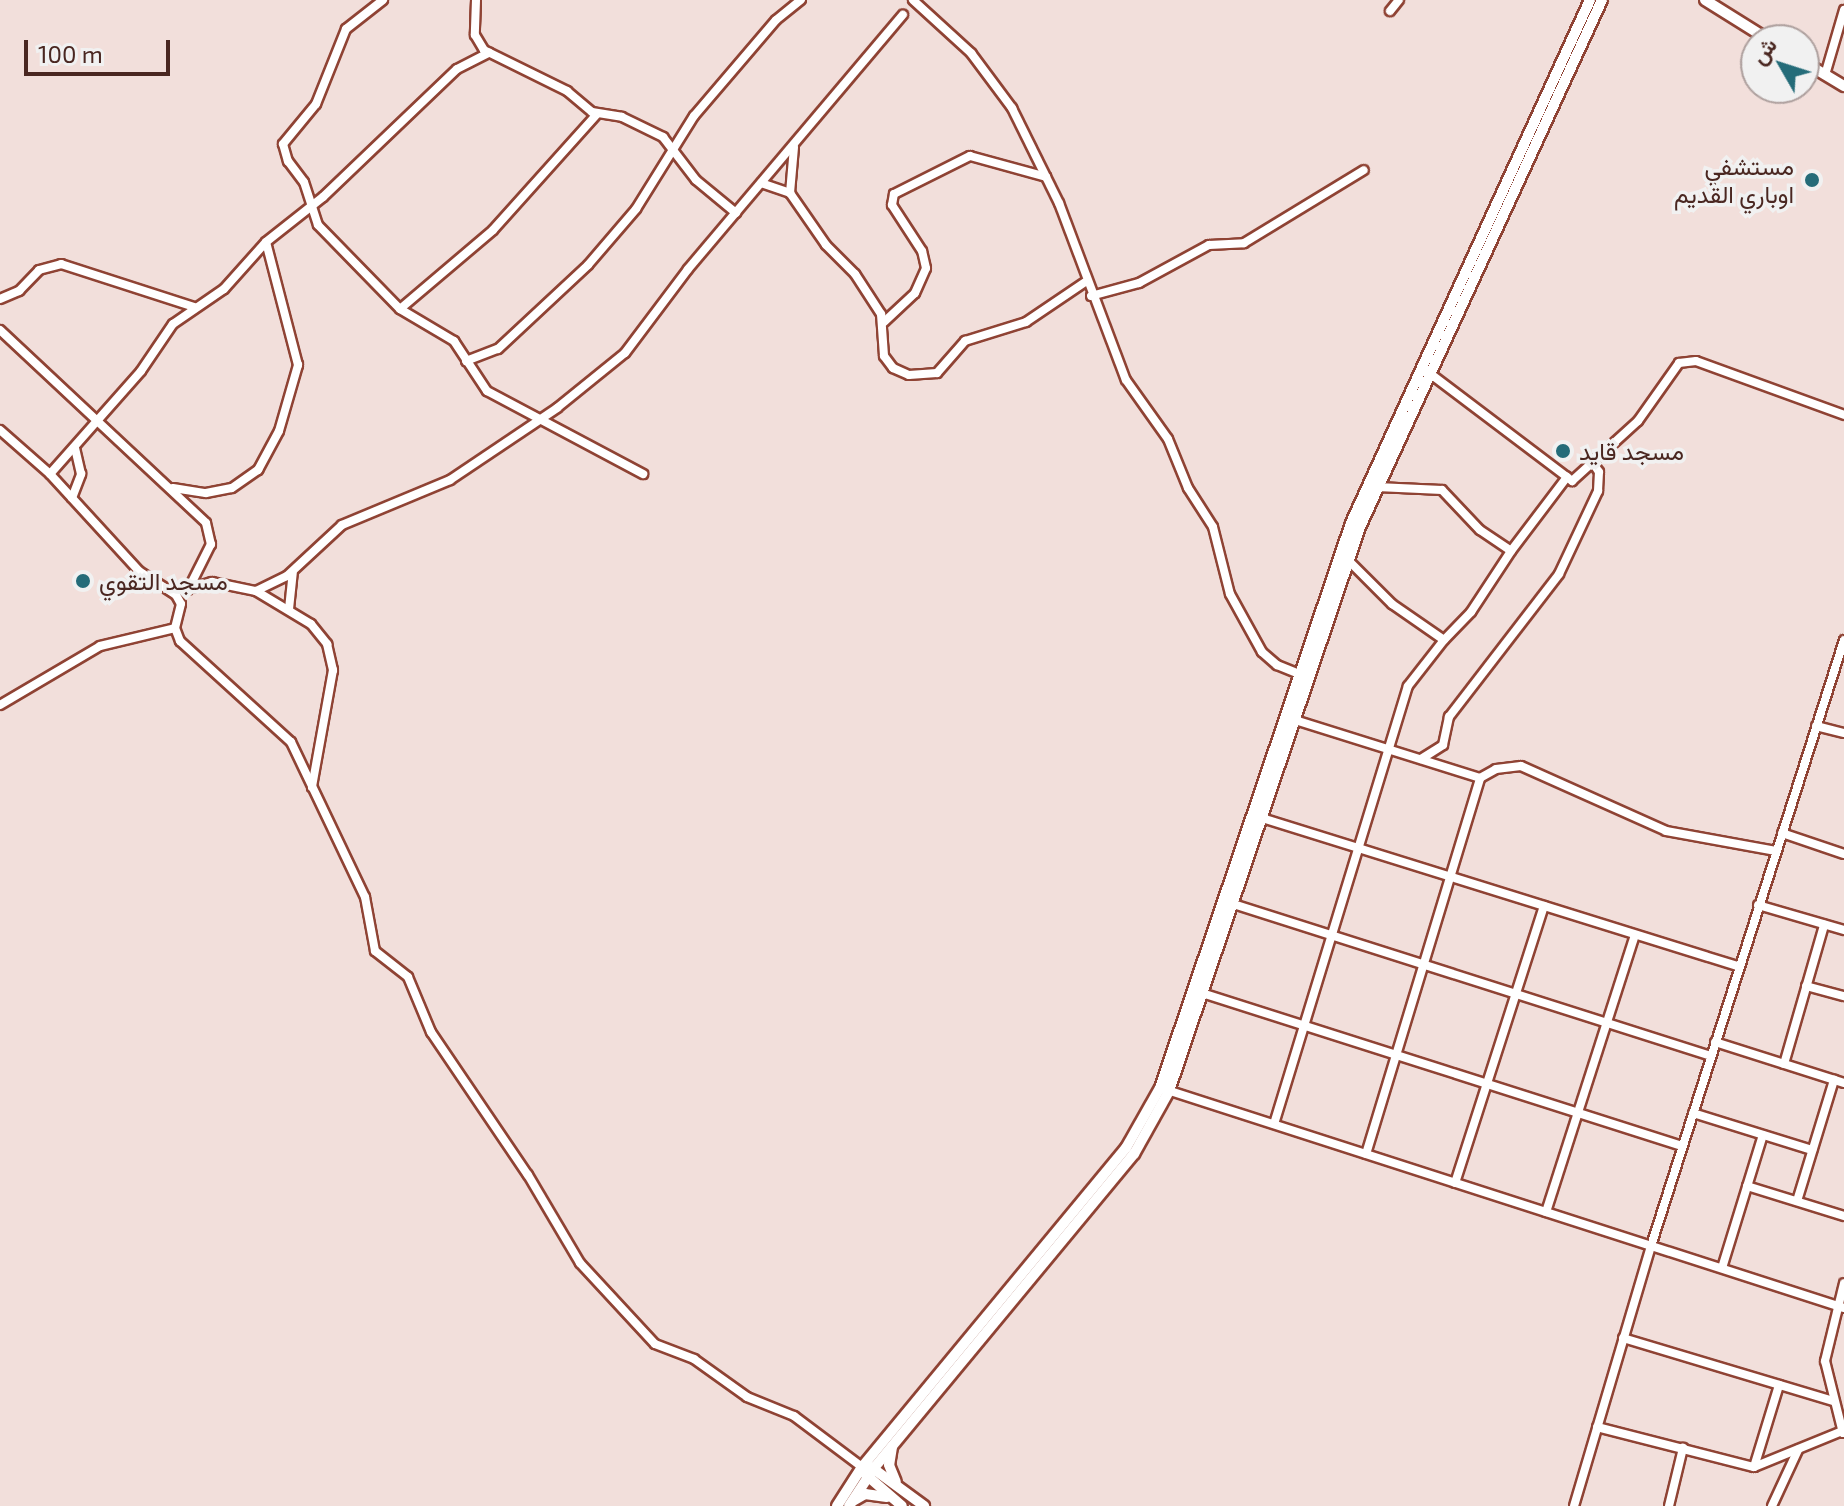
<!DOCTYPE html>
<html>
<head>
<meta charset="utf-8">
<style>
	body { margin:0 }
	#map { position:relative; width:1844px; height:1506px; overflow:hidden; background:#f2dfdb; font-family:"Exo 2",Vazirmatn,sans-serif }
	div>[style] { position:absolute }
	.roads { filter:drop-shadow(2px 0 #8f4334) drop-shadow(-2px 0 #8f4334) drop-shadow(0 2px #8f4334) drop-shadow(0 -2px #8f4334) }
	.minor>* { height:8px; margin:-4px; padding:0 4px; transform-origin:4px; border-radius:4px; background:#fff }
	.tertiary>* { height:10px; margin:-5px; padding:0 5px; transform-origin:5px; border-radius:5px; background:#fff }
	.dots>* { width:22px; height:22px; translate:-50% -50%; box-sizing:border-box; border:4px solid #f1f1f1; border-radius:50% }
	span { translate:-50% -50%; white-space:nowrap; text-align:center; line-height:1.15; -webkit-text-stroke:7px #f1f1f1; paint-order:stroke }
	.poi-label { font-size:24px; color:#4a2721 }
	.right { translate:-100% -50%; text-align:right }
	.left { translate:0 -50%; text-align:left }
	.north { position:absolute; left:1740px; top:24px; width:80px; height:80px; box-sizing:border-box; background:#f1f1f1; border:2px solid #aea09e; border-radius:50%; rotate:309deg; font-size:22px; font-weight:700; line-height:32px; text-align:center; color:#4a2721 }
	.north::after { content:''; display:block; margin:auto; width:28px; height:36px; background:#256c79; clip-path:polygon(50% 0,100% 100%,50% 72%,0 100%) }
	.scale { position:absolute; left:24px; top:40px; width:146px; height:36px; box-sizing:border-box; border:4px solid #4a2721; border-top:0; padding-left:10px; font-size:24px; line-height:28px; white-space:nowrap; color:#4a2721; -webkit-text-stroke:6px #f1f1f1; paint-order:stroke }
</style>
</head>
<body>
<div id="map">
	<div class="roads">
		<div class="minor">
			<div style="left:383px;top:0;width:47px;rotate:141.9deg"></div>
			<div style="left:346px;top:29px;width:81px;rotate:111.8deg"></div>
			<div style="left:316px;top:104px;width:52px;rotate:129.5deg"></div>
			<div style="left:283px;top:144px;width:18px;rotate:74deg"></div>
			<div style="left:288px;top:161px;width:26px;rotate:53deg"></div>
			<div style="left:304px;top:182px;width:45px;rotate:72deg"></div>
			<div style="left:318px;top:225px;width:117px;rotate:45.7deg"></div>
			<div style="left:400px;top:309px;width:63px;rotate:30.7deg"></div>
			<div style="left:454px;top:341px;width:60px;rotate:56.6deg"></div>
			<div style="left:487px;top:391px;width:177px;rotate:28deg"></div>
			<div style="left:476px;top:0;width:35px;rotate:92deg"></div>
			<div style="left:475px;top:35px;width:17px;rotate:59deg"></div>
			<div style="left:484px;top:50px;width:93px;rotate:26.3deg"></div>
			<div style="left:567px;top:91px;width:33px;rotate:40deg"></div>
			<div style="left:592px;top:112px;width:30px;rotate:9deg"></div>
			<div style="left:622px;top:117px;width:46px;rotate:26deg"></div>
			<div style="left:663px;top:137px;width:54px;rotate:52.5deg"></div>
			<div style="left:696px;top:180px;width:52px;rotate:39.5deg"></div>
			<div style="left:913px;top:0;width:79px;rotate:42.4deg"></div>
			<div style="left:971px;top:53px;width:69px;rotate:53.3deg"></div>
			<div style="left:1012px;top:108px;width:106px;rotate:63.7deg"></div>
			<div style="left:1059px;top:203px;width:189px;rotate:69.3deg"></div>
			<div style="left:1126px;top:380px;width:72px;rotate:54.6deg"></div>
			<div style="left:1168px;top:439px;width:53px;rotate:67.8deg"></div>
			<div style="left:1188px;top:488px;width:46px;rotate:57.3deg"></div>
			<div style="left:1213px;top:527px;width:69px;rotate:75.8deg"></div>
			<div style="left:1230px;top:594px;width:66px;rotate:61.1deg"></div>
			<div style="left:1262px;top:652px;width:20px;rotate:41deg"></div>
			<div style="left:1277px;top:665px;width:24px;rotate:22deg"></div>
			<div style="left:1390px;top:11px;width:14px;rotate:-51deg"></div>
			<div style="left:1825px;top:75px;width:68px;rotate:-73.7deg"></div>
			<div style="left:761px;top:183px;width:31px;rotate:19deg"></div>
			<div style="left:790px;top:193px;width:63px;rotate:55.3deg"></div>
			<div style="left:826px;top:245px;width:41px;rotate:45deg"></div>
			<div style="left:855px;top:274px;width:48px;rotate:57deg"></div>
			<div style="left:881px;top:314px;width:42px;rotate:85.9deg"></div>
			<div style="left:884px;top:356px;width:15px;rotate:53deg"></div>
			<div style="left:893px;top:368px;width:17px;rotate:24deg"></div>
			<div style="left:909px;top:375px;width:28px;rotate:-4deg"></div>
			<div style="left:937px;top:373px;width:43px;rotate:-48.8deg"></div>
			<div style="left:965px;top:341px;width:64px;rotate:-17.3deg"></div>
			<div style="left:1026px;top:322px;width:71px;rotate:-34.1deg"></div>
			<div style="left:790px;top:193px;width:46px;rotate:-85deg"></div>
			<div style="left:1091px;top:296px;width:50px;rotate:-15.2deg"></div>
			<div style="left:1139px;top:283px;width:80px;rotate:-28.5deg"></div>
			<div style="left:1209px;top:245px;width:35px;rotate:-3deg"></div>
			<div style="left:1244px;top:243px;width:140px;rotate:-31.3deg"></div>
			<div style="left:0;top:299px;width:21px;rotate:-23deg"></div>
			<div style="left:19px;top:291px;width:29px;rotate:-46deg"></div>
			<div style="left:39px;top:270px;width:23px;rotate:-15deg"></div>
			<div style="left:61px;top:264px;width:140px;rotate:17.9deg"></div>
			<div style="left:400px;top:309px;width:122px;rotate:-40.3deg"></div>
			<div style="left:493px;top:230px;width:156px;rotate:-48.1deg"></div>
			<div style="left:884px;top:322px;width:42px;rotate:-43.1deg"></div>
			<div style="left:915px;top:293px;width:27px;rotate:-66deg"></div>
			<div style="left:926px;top:268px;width:17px;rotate:-103deg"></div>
			<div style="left:922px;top:251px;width:55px;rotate:-123.1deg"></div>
			<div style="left:892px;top:205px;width:11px;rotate:-80deg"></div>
			<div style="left:894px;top:194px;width:85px;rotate:-26.6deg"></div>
			<div style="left:970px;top:156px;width:79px;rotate:15.4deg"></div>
			<div style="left:0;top:330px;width:282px;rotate:43.1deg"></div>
			<div style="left:206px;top:523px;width:22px;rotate:77deg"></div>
			<div style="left:211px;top:544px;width:51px;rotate:116.6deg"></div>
			<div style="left:466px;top:361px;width:34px;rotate:-21deg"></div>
			<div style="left:498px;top:349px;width:123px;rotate:-43deg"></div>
			<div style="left:588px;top:265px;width:74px;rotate:-49.4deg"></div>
			<div style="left:636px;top:209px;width:110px;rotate:-58.1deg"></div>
			<div style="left:694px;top:116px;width:126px;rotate:-49.5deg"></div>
			<div style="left:776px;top:20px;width:32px;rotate:-39deg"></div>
			<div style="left:1428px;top:372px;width:181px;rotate:37.1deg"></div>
			<div style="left:1572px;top:481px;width:89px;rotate:-42.3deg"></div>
			<div style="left:1638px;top:421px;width:71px;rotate:-54.7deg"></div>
			<div style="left:1679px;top:363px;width:17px;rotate:-7deg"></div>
			<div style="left:1696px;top:361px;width:158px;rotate:20deg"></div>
			<div style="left:0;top:430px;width:67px;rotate:41.3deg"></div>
			<div style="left:50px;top:474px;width:132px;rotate:47.5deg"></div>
			<div style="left:139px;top:571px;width:44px;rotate:33deg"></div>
			<div style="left:176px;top:595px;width:10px;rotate:61deg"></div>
			<div style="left:181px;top:604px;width:25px;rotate:104deg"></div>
			<div style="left:175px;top:628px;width:14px;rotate:69deg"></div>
			<div style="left:180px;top:641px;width:150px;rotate:42.3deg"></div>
			<div style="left:291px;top:742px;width:172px;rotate:64.5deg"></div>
			<div style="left:365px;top:897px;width:55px;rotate:79.5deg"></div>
			<div style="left:375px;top:951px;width:42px;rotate:38.2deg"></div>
			<div style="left:408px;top:977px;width:60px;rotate:67.3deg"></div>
			<div style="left:431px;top:1032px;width:173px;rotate:55.9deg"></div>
			<div style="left:528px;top:1175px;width:102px;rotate:59.4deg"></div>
			<div style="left:580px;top:1263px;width:110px;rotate:47.2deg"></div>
			<div style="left:655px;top:1344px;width:42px;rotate:21deg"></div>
			<div style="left:694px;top:1359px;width:65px;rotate:35.6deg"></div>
			<div style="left:747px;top:1397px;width:51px;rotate:22deg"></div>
			<div style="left:794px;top:1416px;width:85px;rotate:36.9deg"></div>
			<div style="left:50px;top:474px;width:137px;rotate:-48.5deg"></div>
			<div style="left:141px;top:371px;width:57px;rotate:-55.8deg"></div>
			<div style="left:173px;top:324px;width:62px;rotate:-34.5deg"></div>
			<div style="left:224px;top:289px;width:63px;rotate:-48.2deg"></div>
			<div style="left:266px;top:242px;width:73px;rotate:-38.3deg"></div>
			<div style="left:323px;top:197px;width:185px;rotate:-43.7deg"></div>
			<div style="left:457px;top:69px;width:36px;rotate:-27deg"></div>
			<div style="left:1377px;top:487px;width:65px;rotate:2.6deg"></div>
			<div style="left:1442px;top:490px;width:55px;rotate:46.5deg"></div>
			<div style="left:1480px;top:530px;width:37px;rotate:34deg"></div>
			<div style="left:1511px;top:551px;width:93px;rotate:-52.9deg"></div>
			<div style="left:173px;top:488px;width:33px;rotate:9deg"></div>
			<div style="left:206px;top:493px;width:26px;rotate:-11deg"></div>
			<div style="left:232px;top:488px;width:32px;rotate:-35deg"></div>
			<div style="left:258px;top:470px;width:44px;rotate:-61.7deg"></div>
			<div style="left:279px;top:431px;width:69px;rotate:-73.9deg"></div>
			<div style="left:298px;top:365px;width:127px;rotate:-104.6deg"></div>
			<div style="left:72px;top:498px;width:26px;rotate:-69deg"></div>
			<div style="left:81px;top:474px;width:26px;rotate:-103deg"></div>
			<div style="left:1349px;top:561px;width:61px;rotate:45deg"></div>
			<div style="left:1392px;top:604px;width:63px;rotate:34.7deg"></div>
			<div style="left:1444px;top:640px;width:39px;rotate:-46deg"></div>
			<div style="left:1471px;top:612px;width:73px;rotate:-56.7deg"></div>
			<div style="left:192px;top:588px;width:21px;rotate:-17deg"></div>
			<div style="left:212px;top:582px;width:45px;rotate:11.6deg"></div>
			<div style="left:256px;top:591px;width:64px;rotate:31deg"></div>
			<div style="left:311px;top:624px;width:26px;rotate:51deg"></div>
			<div style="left:327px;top:644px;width:27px;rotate:77deg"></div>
			<div style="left:333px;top:670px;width:119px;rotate:100.2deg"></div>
			<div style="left:256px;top:591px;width:34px;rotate:-26deg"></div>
			<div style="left:287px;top:576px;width:75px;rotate:-42.8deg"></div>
			<div style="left:342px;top:525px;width:117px;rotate:-22.6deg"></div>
			<div style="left:450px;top:480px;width:129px;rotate:-33.9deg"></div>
			<div style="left:557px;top:408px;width:87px;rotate:-39deg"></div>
			<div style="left:625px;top:353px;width:105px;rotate:-53.1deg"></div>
			<div style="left:688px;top:269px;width:333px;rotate:-49.8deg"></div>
			<div style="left:289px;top:609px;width:36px;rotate:-84deg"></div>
			<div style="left:0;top:705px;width:116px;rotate:-30.5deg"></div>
			<div style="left:100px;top:646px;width:77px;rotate:-13.5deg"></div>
			<div style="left:1295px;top:720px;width:194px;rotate:17.4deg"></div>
			<div style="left:1816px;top:726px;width:29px;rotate:14deg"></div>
			<div style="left:1421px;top:759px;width:26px;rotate:-32deg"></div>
			<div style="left:1443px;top:745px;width:29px;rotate:-78deg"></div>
			<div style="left:1449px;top:717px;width:180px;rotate:-52.4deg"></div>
			<div style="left:1559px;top:574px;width:92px;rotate:-64.8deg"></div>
			<div style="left:1598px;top:491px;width:19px;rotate:-87deg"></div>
			<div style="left:1599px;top:472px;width:11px;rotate:-124deg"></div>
			<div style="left:1262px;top:818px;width:500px;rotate:17.3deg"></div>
			<div style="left:1782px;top:833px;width:65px;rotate:18.7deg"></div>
			<div style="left:1227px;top:902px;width:508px;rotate:17.65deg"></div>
			<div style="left:1758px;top:905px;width:90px;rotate:16.2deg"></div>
			<div style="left:1806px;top:986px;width:39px;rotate:15deg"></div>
			<div style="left:1205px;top:994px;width:501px;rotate:17.67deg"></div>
			<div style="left:1715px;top:1042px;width:135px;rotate:17.6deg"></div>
			<div style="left:1784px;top:1064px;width:145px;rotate:-73.9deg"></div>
			<div style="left:1164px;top:1089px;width:714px;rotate:17.85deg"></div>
			<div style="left:1693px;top:1113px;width:125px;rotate:17.3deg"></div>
			<div style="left:1274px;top:1124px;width:458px;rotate:-73deg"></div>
			<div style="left:1408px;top:686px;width:58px;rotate:-52deg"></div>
			<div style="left:1366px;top:1154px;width:393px;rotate:-73.1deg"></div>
			<div style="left:1480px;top:778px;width:18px;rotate:-29deg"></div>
			<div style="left:1496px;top:769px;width:25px;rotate:-7deg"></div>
			<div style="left:1521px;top:766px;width:159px;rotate:24.1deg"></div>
			<div style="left:1666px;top:831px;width:112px;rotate:10.3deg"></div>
			<div style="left:1455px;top:1183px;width:291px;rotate:-72.2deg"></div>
			<div style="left:1747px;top:1186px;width:102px;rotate:17.2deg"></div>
			<div style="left:1797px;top:1201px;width:127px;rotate:-73deg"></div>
			<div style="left:1546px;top:1212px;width:291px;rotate:-72.2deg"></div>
			<div style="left:1722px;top:1268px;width:139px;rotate:-72.9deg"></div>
			<div style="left:1623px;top:1338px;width:219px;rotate:16.7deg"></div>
			<div style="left:1597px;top:1427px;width:162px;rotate:14.3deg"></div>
			<div style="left:1754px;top:1467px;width:95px;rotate:-22.2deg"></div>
			<div style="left:1843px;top:1433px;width:74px;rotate:-104deg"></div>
			<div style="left:1825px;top:1361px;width:80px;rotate:-76.3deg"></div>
			<div style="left:1754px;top:1467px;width:86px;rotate:-73deg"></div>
			<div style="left:1574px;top:1506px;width:271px;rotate:-73.5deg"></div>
			<div style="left:1651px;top:1246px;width:636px;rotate:-72.33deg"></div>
			<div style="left:1669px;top:1506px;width:60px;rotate:-76.4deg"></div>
			<div style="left:1772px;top:1506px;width:62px;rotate:-65.1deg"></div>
		</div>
		<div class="tertiary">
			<div style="left:1705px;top:0;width:75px;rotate:32deg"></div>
			<div style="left:1804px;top:62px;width:47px;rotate:31deg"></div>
			<div style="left:892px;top:1447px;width:18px;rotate:99deg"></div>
			<div style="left:889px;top:1465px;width:18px;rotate:68deg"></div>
			<div style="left:871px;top:1467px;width:66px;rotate:36.3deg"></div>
			<div style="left:864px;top:1473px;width:50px;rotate:41deg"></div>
			<div style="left:853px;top:1501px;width:14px;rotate:-30deg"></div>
			<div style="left:865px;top:1494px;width:22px;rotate:8deg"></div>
			<div style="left:837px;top:1506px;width:46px;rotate:-57.3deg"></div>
			<div style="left:862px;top:1467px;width:414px;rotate:-50.4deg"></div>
			<div style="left:1126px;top:1148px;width:69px;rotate:-60.5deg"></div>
			<div style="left:1160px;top:1088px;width:596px;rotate:-71.32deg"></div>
			<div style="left:1351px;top:523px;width:575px;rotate:-65.44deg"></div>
			<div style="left:849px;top:1506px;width:45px;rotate:-56.7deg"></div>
			<div style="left:874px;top:1468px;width:408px;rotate:-50.4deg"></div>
			<div style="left:1134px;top:1154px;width:72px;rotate:-60.9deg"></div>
			<div style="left:1169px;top:1091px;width:595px;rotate:-71.29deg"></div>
			<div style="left:1360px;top:527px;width:580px;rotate:-65.34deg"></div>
		</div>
	</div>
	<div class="dots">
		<div style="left:1812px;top:180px;background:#256c79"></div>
		<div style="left:1563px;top:451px;background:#256c79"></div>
		<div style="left:83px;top:581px;background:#256c79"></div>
	</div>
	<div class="poi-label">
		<span class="right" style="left:1794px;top:180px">مستشفي<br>اوباري القديم</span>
		<span class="left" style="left:1579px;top:451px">مسجد قايد</span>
		<span class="left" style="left:99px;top:581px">مسجد التقوي</span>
	</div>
	<div class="north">ش</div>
	<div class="scale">100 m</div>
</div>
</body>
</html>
